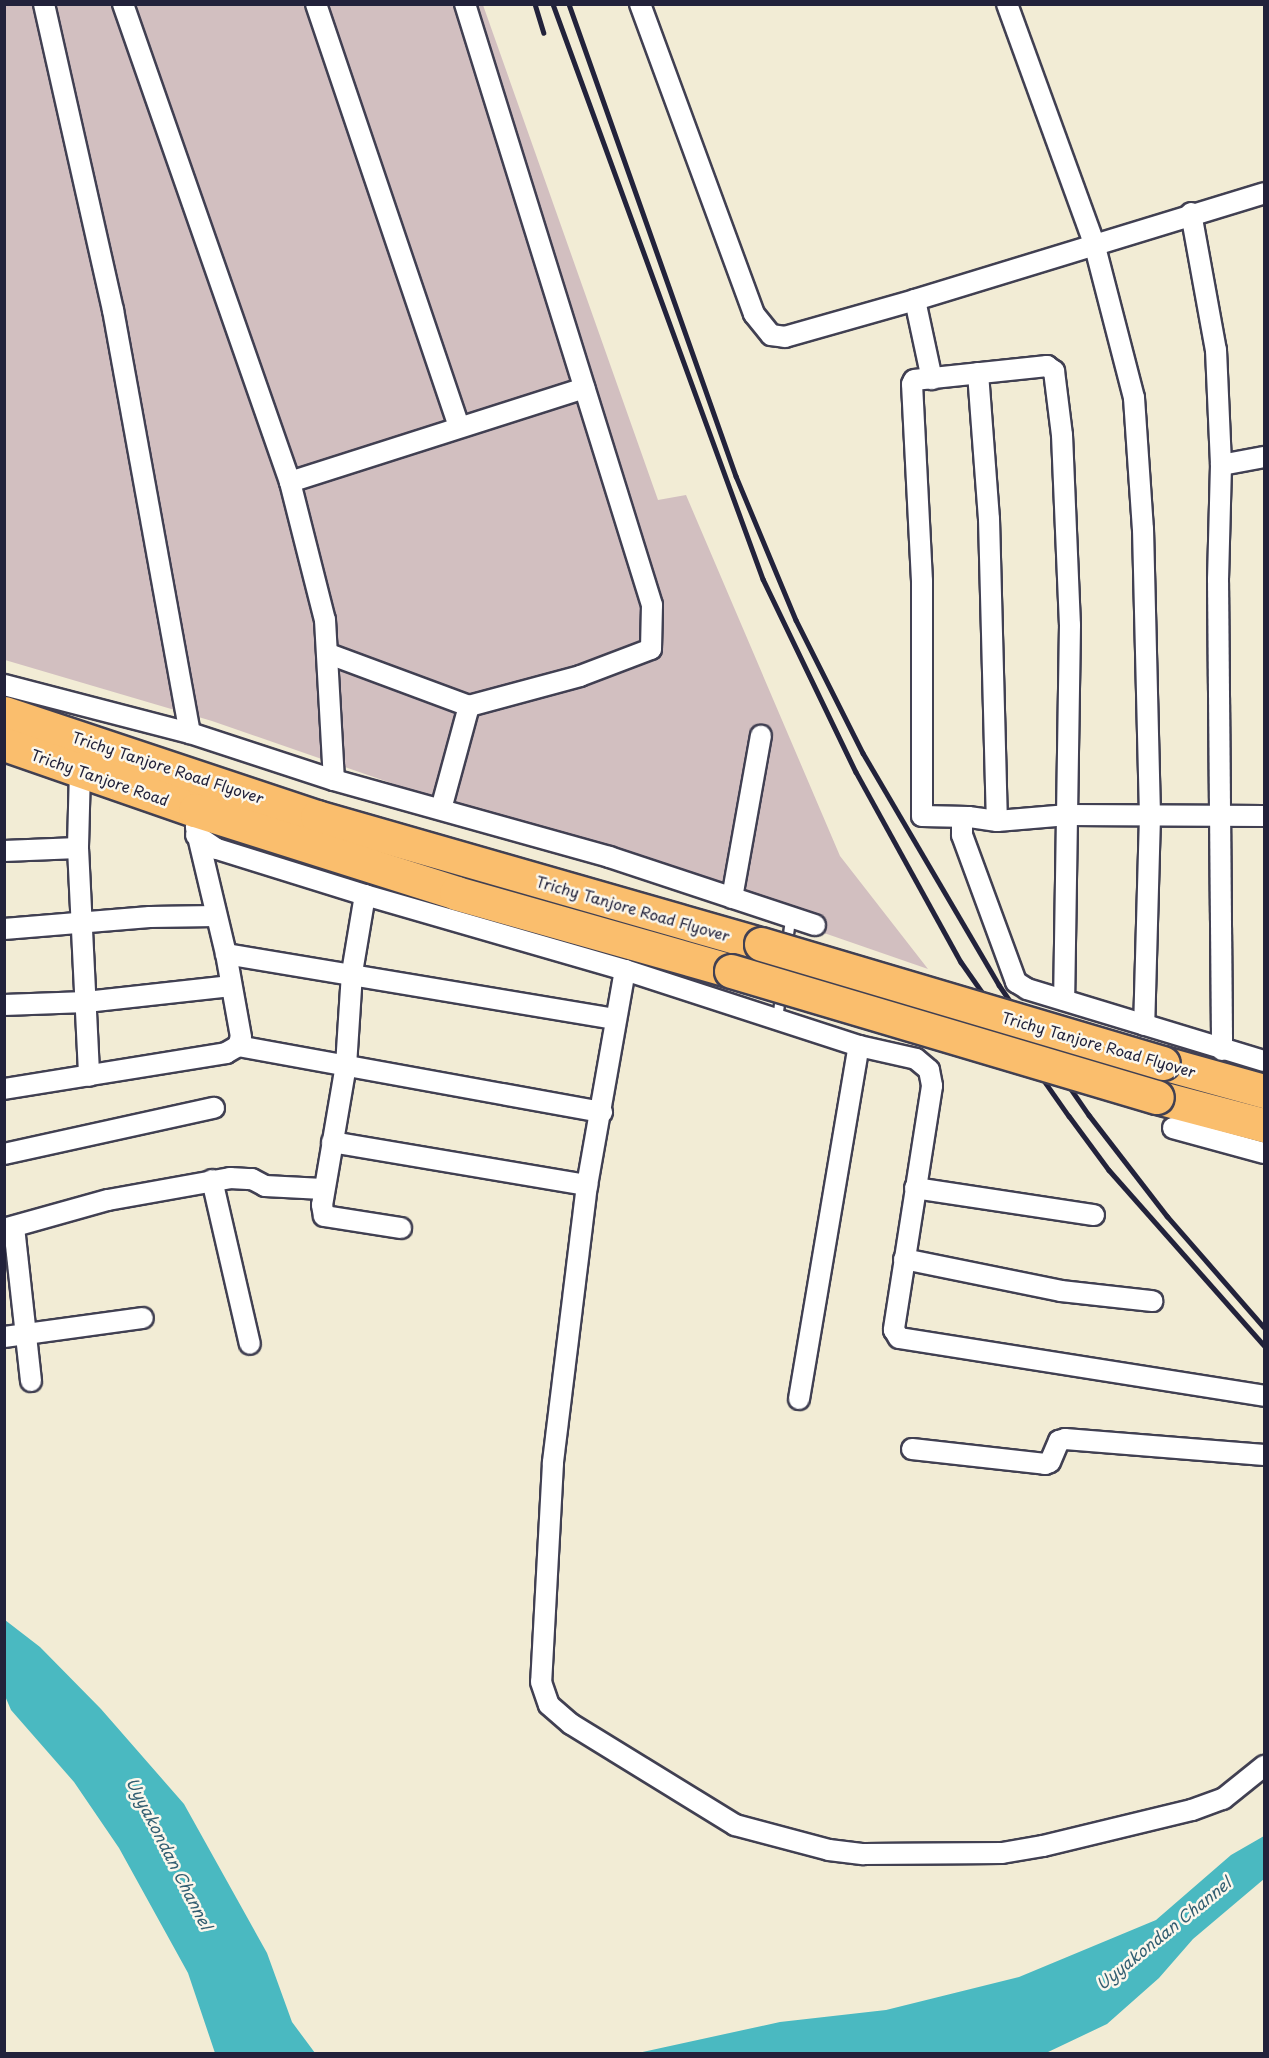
<!DOCTYPE html>
<html>
<head>
<meta charset="utf-8">
<style>
	body { margin:0 }
	#map { position:relative; width:1269px; height:2058px; overflow:hidden; background:#f2ecd5; font-family:"Playpen Sans",sans-serif }
	div>[style] { position:absolute }
	.industrial>* { inset:0; background:#d2bfc0 }
	.water>* { inset:0; background:#4ab9c1 }
	.roads { filter:drop-shadow(2px 0 #414052) drop-shadow(-2px 0 #414052) drop-shadow(0 2px #414052) drop-shadow(0 -2px #414052) }
	.lane>* { height:9px; margin:-4.5px; padding:0 4.5px; transform-origin:4.5px; border-radius:4.5px; background:#fff }
	.street>* { height:20px; margin:-10px; padding:0 10px; transform-origin:10px; border-radius:10px; background:#fff }
	.highway>* { height:33px; margin:-16.5px; padding:0 16.5px; transform-origin:16.5px; border-radius:16.5px; background:#fabe6d }
	.rail>* { height:4.5px; margin:-2.25px; padding:0 2.25px; transform-origin:2.25px; border-radius:2.25px; background:#22223b }
	.bridges { filter:drop-shadow(2px 0 #414052) drop-shadow(-2px 0 #414052) drop-shadow(0 2px #414052) drop-shadow(0 -2px #414052) }
	.highway-bridge>* { height:33px; margin:-16.5px; padding:0 16.5px; transform-origin:16.5px; border-radius:16.5px; background:#fabe6d }
	span { translate:-50% -50%; white-space:nowrap; text-align:center; line-height:1.15; -webkit-text-stroke:5px #fbf7ec; paint-order:stroke }
	.street-label { font-size:15px; color:#22223b }
	.water-label { font-size:16px; color:#325e71; font-style:italic }
	.frame { position:absolute; inset:0; border:6px solid #22223b; pointer-events:none }
</style>
</head>
<body>
<div id="map">
	<div class="industrial">
		<div style="clip-path:polygon(4px 5px,483px 5px,658px 500px,686px 495px,840px 856px,928px 969px,212px 721px,5px 660px)"></div>
	</div>
	<div class="water">
		<div style="clip-path:polygon(5px 1620px,40px 1647px,101px 1709px,184px 1804px,267px 1953px,292px 2022px,315px 2053px,215px 2053px,188px 1973px,119px 1848px,74px 1782px,11px 1710px,5px 1696px)"></div>
		<div style="clip-path:polygon(1264px 1836px,1264px 1879px,1193px 1939px,1159px 1978px,1107px 2024px,1046px 2053px,638px 2053px,780px 2022px,886px 2010px,1019px 1977px,1156px 1920px,1231px 1855px)"></div>
	</div>
	<div class="roads">
		<div class="lane">
			<div style="left:777px;top:1019px;width:101px;rotate:-82.6deg"></div>
		</div>
		<div class="street">
			<div style="left:44px;top:4px;width:314px;rotate:77.3deg"></div>
			<div style="left:113px;top:310px;width:430px;rotate:79.7deg"></div>
			<div style="left:123px;top:4px;width:506px;rotate:70.74deg"></div>
			<div style="left:290px;top:482px;width:142px;rotate:75.8deg"></div>
			<div style="left:325px;top:620px;width:160px;rotate:86.8deg"></div>
			<div style="left:316px;top:4px;width:446px;rotate:71.3deg"></div>
			<div style="left:640px;top:4px;width:330px;rotate:69.8deg"></div>
			<div style="left:754px;top:314px;width:27px;rotate:51deg"></div>
			<div style="left:771px;top:335px;width:14px;rotate:8deg"></div>
			<div style="left:785px;top:337px;width:135px;rotate:-15.9deg"></div>
			<div style="left:915px;top:300px;width:365px;rotate:-17deg"></div>
			<div style="left:1007px;top:4px;width:254px;rotate:70deg"></div>
			<div style="left:1094px;top:243px;width:160px;rotate:75.5deg"></div>
			<div style="left:1134px;top:398px;width:131px;rotate:86.1deg"></div>
			<div style="left:1143px;top:529px;width:287px;rotate:88.6deg"></div>
			<div style="left:1150px;top:816px;width:209px;rotate:91.6deg"></div>
			<div style="left:1191px;top:213px;width:139px;rotate:79.7deg"></div>
			<div style="left:1216px;top:350px;width:115px;rotate:87.5deg"></div>
			<div style="left:1221px;top:465px;width:114px;rotate:91.5deg"></div>
			<div style="left:1218px;top:579px;width:471px;rotate:89.5deg"></div>
			<div style="left:915px;top:300px;width:81px;rotate:77.9deg"></div>
			<div style="left:978px;top:373px;width:146px;rotate:85.7deg"></div>
			<div style="left:989px;top:519px;width:302px;rotate:88.5deg"></div>
			<div style="left:1221px;top:465px;width:44px;rotate:-10.5deg"></div>
			<div style="left:290px;top:482px;width:309px;rotate:-17.7deg"></div>
			<div style="left:329px;top:654px;width:149px;rotate:20.4deg"></div>
			<div style="left:469px;top:706px;width:115px;rotate:-15.1deg"></div>
			<div style="left:580px;top:676px;width:76px;rotate:-20.8deg"></div>
			<div style="left:651px;top:649px;width:44px;rotate:-88.7deg"></div>
			<div style="left:652px;top:605px;width:629px;rotate:-107.28deg"></div>
			<div style="left:4px;top:685px;width:192px;rotate:14.5deg"></div>
			<div style="left:190px;top:733px;width:151px;rotate:18.1deg"></div>
			<div style="left:334px;top:780px;width:286px;rotate:15.6deg"></div>
			<div style="left:609px;top:857px;width:217px;rotate:18.3deg"></div>
			<div style="left:80px;top:770px;width:78px;rotate:91.5deg"></div>
			<div style="left:78px;top:848px;width:228px;rotate:87.2deg"></div>
			<div style="left:441px;top:809px;width:107px;rotate:-74.8deg"></div>
			<div style="left:1264px;top:816px;width:196px;rotate:-179.7deg"></div>
			<div style="left:1068px;top:815px;width:71px;rotate:175.2deg"></div>
			<div style="left:997px;top:821px;width:29px;rotate:-172deg"></div>
			<div style="left:968px;top:817px;width:9px;rotate:131deg"></div>
			<div style="left:962px;top:824px;width:11px;rotate:90deg"></div>
			<div style="left:962px;top:835px;width:157px;rotate:69.8deg"></div>
			<div style="left:1016px;top:982px;width:13px;rotate:32deg"></div>
			<div style="left:1027px;top:989px;width:248px;rotate:16.9deg"></div>
			<div style="left:968px;top:817px;width:46px;rotate:-178.8deg"></div>
			<div style="left:922px;top:816px;width:235px;rotate:-90deg"></div>
			<div style="left:922px;top:581px;width:197px;rotate:-92.9deg"></div>
			<div style="left:912px;top:384px;width:4px;rotate:-63deg"></div>
			<div style="left:914px;top:380px;width:134px;rotate:-6deg"></div>
			<div style="left:1047px;top:366px;width:9px;rotate:36deg"></div>
			<div style="left:1054px;top:371px;width:64px;rotate:82.9deg"></div>
			<div style="left:1062px;top:435px;width:190px;rotate:87.6deg"></div>
			<div style="left:1070px;top:625px;width:375px;rotate:90.9deg"></div>
			<div style="left:196px;top:835px;width:25px;rotate:34deg"></div>
			<div style="left:217px;top:849px;width:155px;rotate:17.3deg"></div>
			<div style="left:365px;top:895px;width:271px;rotate:16.1deg"></div>
			<div style="left:625px;top:970px;width:246px;rotate:18deg"></div>
			<div style="left:859px;top:1046px;width:58px;rotate:12.8deg"></div>
			<div style="left:916px;top:1059px;width:17px;rotate:40deg"></div>
			<div style="left:929px;top:1070px;width:16px;rotate:79deg"></div>
			<div style="left:932px;top:1086px;width:247px;rotate:98.9deg"></div>
			<div style="left:894px;top:1330px;width:9px;rotate:58deg"></div>
			<div style="left:899px;top:1338px;width:370px;rotate:9deg"></div>
			<div style="left:4px;top:851px;width:74px;rotate:-2.3deg"></div>
			<div style="left:365px;top:895px;width:79px;rotate:99.5deg"></div>
			<div style="left:352px;top:973px;width:92px;rotate:93.7deg"></div>
			<div style="left:346px;top:1065px;width:142px;rotate:99.7deg"></div>
			<div style="left:322px;top:1205px;width:11px;rotate:80deg"></div>
			<div style="left:324px;top:1216px;width:78px;rotate:8.9deg"></div>
			<div style="left:732px;top:898px;width:165px;rotate:-79.9deg"></div>
			<div style="left:4px;top:929px;width:146px;rotate:-4.7deg"></div>
			<div style="left:150px;top:917px;width:66px;rotate:-0.9deg"></div>
			<div style="left:226px;top:954px;width:394px;rotate:9.5deg"></div>
			<div style="left:625px;top:970px;width:218px;rotate:100deg"></div>
			<div style="left:587px;top:1185px;width:280px;rotate:97deg"></div>
			<div style="left:553px;top:1463px;width:219px;rotate:93.1deg"></div>
			<div style="left:541px;top:1682px;width:24px;rotate:71deg"></div>
			<div style="left:549px;top:1705px;width:29px;rotate:41deg"></div>
			<div style="left:571px;top:1724px;width:193px;rotate:31.6deg"></div>
			<div style="left:735px;top:1825px;width:97px;rotate:14.9deg"></div>
			<div style="left:829px;top:1850px;width:35px;rotate:7deg"></div>
			<div style="left:864px;top:1854px;width:138px;rotate:-0.4deg"></div>
			<div style="left:1002px;top:1853px;width:42px;rotate:-9.7deg"></div>
			<div style="left:1043px;top:1846px;width:153px;rotate:-13.6deg"></div>
			<div style="left:1192px;top:1810px;width:33px;rotate:-20deg"></div>
			<div style="left:1223px;top:1799px;width:53px;rotate:-38.8deg"></div>
			<div style="left:4px;top:1005px;width:82px;rotate:-2.1deg"></div>
			<div style="left:86px;top:1002px;width:146px;rotate:-6.3deg"></div>
			<div style="left:238px;top:1046px;width:370px;rotate:10.3deg"></div>
			<div style="left:4px;top:1089px;width:225px;rotate:-9.2deg"></div>
			<div style="left:226px;top:1053px;width:14px;rotate:-30deg"></div>
			<div style="left:238px;top:1046px;width:9px;rotate:-72deg"></div>
			<div style="left:241px;top:1037px;width:84px;rotate:-100.2deg"></div>
			<div style="left:226px;top:954px;width:130px;rotate:-103.4deg"></div>
			<div style="left:1173px;top:1128px;width:94px;rotate:15.4deg"></div>
			<div style="left:332px;top:1142px;width:259px;rotate:9.6deg"></div>
			<div style="left:4px;top:1154px;width:215px;rotate:-12.4deg"></div>
			<div style="left:212px;top:1180px;width:168px;rotate:77deg"></div>
			<div style="left:915px;top:1188px;width:181px;rotate:8.6deg"></div>
			<div style="left:14px;top:1227px;width:155px;rotate:83.7deg"></div>
			<div style="left:4px;top:1229px;width:108px;rotate:-15.6deg"></div>
			<div style="left:108px;top:1200px;width:124px;rotate:-10.2deg"></div>
			<div style="left:230px;top:1178px;width:22px;rotate:3deg"></div>
			<div style="left:252px;top:1179px;width:15px;rotate:28deg"></div>
			<div style="left:265px;top:1186px;width:58px;rotate:3deg"></div>
			<div style="left:904px;top:1259px;width:160px;rotate:11.5deg"></div>
			<div style="left:1061px;top:1291px;width:92px;rotate:6.3deg"></div>
			<div style="left:4px;top:1337px;width:140px;rotate:-7.8deg"></div>
			<div style="left:799px;top:1399px;width:358px;rotate:-80.4deg"></div>
			<div style="left:912px;top:1449px;width:134px;rotate:6.4deg"></div>
			<div style="left:1045px;top:1464px;width:5px;rotate:-22deg"></div>
			<div style="left:1050px;top:1462px;width:23px;rotate:-67deg"></div>
			<div style="left:1059px;top:1441px;width:6px;rotate:-18deg"></div>
			<div style="left:1065px;top:1439px;width:200px;rotate:4.6deg"></div>
		</div>
		<div class="highway">
			<div style="left:4px;top:713px;width:330px;rotate:18.4deg"></div>
			<div style="left:317px;top:817px;width:462px;rotate:16deg"></div>
			<div style="left:4px;top:744px;width:202px;rotate:19.1deg"></div>
			<div style="left:195px;top:810px;width:274px;rotate:17.6deg"></div>
			<div style="left:456px;top:893px;width:286px;rotate:15.8deg"></div>
			<div style="left:1163px;top:1063px;width:105px;rotate:15.5deg"></div>
			<div style="left:1157px;top:1097px;width:111px;rotate:14.7deg"></div>
		</div>
	</div>
	<div class="rail">
		<div style="left:535px;top:4px;width:30px;rotate:73deg"></div>
		<div style="left:553px;top:4px;width:612px;rotate:69.94deg"></div>
		<div style="left:763px;top:579px;width:214px;rotate:64.3deg"></div>
		<div style="left:856px;top:772px;width:217px;rotate:61.1deg"></div>
		<div style="left:961px;top:962px;width:188px;rotate:55deg"></div>
		<div style="left:1069px;top:1116px;width:67px;rotate:53.5deg"></div>
		<div style="left:1109px;top:1170px;width:234px;rotate:48.5deg"></div>
		<div style="left:569px;top:4px;width:501px;rotate:70.52deg"></div>
		<div style="left:736px;top:476px;width:156px;rotate:67.4deg"></div>
		<div style="left:796px;top:620px;width:149px;rotate:63.3deg"></div>
		<div style="left:863px;top:753px;width:269px;rotate:59.6deg"></div>
		<div style="left:999px;top:985px;width:158px;rotate:55.3deg"></div>
		<div style="left:1089px;top:1115px;width:128px;rotate:52.3deg"></div>
		<div style="left:1167px;top:1216px;width:147px;rotate:48.9deg"></div>
	</div>
	<div class="bridges">
		<div class="highway-bridge">
			<div style="left:761px;top:944px;width:419px;rotate:16.5deg"></div>
			<div style="left:731px;top:971px;width:444px;rotate:16.5deg"></div>
		</div>
	</div>
	<div class="street-label">
		<span style="left:168px;top:767px;rotate:18deg">Trichy Tanjore Road Flyover</span>
		<span style="left:100px;top:777px;rotate:19deg">Trichy Tanjore Road</span>
		<span style="left:633px;top:908px;rotate:16deg">Trichy Tanjore Road Flyover</span>
		<span style="left:1099px;top:1044px;rotate:16deg">Trichy Tanjore Road Flyover</span>
	</div>
	<div class="water-label">
		<span style="left:170px;top:1853px;rotate:63deg">Uyyakondan Channel</span>
		<span style="left:1163px;top:1933px;rotate:-39deg">Uyyakondan Channel</span>
	</div>
	<div class="frame"></div>
</div>
</body>
</html>
